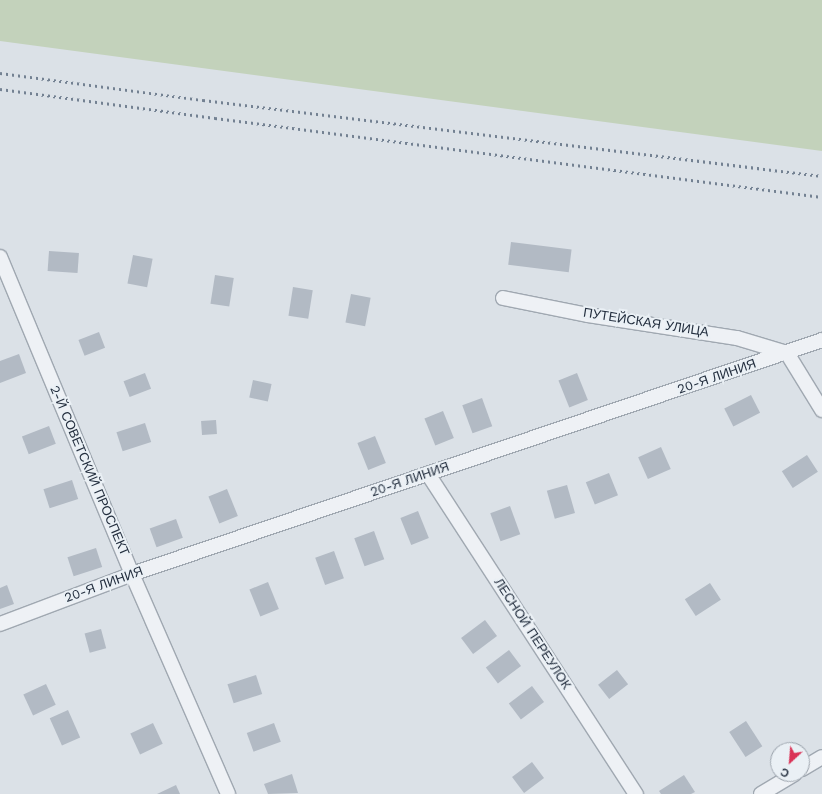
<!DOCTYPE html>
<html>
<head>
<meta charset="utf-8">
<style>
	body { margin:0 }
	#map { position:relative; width:822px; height:794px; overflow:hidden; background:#dbe1e7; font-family:"Work Sans",sans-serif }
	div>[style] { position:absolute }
	.green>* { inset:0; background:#c3d2bb }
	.building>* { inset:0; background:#b2bac4; transform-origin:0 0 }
	.roads { filter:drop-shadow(1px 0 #a0a8b1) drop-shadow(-1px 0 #a0a8b1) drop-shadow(0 1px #a0a8b1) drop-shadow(0 -1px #a0a8b1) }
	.street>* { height:14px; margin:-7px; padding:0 7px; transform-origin:7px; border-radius:7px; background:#eef1f5 }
	.rail>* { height:3px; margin-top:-1.5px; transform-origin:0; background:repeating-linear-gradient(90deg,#738192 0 2px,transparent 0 6px) }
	span { translate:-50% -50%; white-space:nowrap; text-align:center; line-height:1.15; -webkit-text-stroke:4px #eaf0f5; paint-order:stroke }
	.street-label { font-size:13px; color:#242f3f }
	.north { position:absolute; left:770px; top:742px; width:40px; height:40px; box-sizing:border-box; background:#eaf0f5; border:1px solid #9ba3ac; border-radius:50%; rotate:206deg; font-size:11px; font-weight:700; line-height:16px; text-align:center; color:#242f3f }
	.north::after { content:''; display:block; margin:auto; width:14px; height:18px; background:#da3256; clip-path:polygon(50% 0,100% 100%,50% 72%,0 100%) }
</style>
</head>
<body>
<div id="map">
	<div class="green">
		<div style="clip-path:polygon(0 0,822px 0,822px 151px,0 41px)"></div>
	</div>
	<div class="building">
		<div style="left:511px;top:242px;width:61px;height:23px;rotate:7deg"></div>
		<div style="left:49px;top:251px;width:30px;height:20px;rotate:4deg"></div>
		<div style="left:133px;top:255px;width:20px;height:29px;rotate:11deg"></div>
		<div style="left:215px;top:275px;width:19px;height:29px;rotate:9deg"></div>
		<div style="left:293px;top:287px;width:20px;height:29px;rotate:9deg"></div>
		<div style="left:351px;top:294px;width:20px;height:29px;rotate:11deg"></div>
		<div style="left:99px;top:332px;width:17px;height:22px;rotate:69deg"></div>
		<div style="clip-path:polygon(19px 354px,26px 373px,0 383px,0 361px)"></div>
		<div style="left:145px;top:373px;width:17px;height:23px;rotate:69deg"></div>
		<div style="left:577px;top:373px;width:29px;height:20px;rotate:68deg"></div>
		<div style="left:253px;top:380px;width:19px;height:18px;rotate:12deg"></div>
		<div style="left:751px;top:395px;width:20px;height:30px;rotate:63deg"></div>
		<div style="left:482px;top:398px;width:30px;height:21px;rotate:70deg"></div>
		<div style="left:443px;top:411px;width:29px;height:20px;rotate:68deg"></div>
		<div style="left:216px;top:420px;width:14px;height:15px;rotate:86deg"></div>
		<div style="left:145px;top:423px;width:20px;height:30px;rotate:72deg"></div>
		<div style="left:49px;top:426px;width:19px;height:29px;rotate:69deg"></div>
		<div style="left:375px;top:436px;width:29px;height:19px;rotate:68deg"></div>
		<div style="left:661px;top:447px;width:24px;height:25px;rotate:66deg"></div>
		<div style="left:807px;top:455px;width:20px;height:30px;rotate:57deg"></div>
		<div style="left:609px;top:473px;width:24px;height:25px;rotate:68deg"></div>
		<div style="left:72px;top:480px;width:20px;height:30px;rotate:72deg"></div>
		<div style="left:567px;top:485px;width:29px;height:21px;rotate:74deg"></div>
		<div style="left:227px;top:489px;width:29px;height:20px;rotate:68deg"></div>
		<div style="left:510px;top:506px;width:30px;height:21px;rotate:70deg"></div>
		<div style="left:418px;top:511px;width:29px;height:19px;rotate:68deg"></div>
		<div style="left:176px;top:519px;width:20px;height:28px;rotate:70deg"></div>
		<div style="left:374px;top:531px;width:30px;height:21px;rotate:70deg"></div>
		<div style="left:96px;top:548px;width:20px;height:30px;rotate:72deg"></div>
		<div style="left:334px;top:551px;width:29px;height:20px;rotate:70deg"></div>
		<div style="left:268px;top:582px;width:29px;height:20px;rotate:68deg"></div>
		<div style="left:710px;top:583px;width:20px;height:30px;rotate:57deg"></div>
		<div style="clip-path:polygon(7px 585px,14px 604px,0 609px,0 588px)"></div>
		<div style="left:485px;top:620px;width:20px;height:30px;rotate:53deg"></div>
		<div style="left:101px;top:629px;width:20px;height:17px;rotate:75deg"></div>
		<div style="left:509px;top:650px;width:20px;height:29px;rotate:53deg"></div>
		<div style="left:617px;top:670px;width:18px;height:24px;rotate:52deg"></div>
		<div style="left:256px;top:675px;width:20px;height:30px;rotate:72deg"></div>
		<div style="left:46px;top:684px;width:23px;height:25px;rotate:65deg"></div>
		<div style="left:532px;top:686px;width:20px;height:29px;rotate:53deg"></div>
		<div style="left:68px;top:710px;width:30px;height:20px;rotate:66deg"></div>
		<div style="left:746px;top:721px;width:30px;height:20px;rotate:57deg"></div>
		<div style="left:153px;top:723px;width:23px;height:25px;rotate:65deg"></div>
		<div style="left:274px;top:723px;width:20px;height:29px;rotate:70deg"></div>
		<div style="left:532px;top:762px;width:20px;height:25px;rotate:53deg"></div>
		<div style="clip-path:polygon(292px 774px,298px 793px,268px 794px,264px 784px)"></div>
		<div style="clip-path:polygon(684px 775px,695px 792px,691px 794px,661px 794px,659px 791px)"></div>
		<div style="clip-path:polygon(176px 785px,180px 794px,157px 794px)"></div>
	</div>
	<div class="roads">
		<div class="street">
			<div style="left:0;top:257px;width:343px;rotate:67.4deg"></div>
			<div style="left:132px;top:574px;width:240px;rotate:66.4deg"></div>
			<div style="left:503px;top:298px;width:87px;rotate:11.3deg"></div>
			<div style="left:588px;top:315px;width:151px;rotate:8.8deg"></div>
			<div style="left:737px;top:338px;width:52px;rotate:16.7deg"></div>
			<div style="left:787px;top:353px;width:67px;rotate:58.4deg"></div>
			<div style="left:428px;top:474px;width:382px;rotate:57deg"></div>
			<div style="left:0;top:624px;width:141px;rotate:-20.7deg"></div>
			<div style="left:132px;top:574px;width:729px;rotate:-18.73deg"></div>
			<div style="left:802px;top:769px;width:23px;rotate:-31deg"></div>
			<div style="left:761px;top:794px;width:39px;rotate:-31deg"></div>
		</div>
	</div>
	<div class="rail">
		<div style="left:0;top:73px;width:205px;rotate:7.6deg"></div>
		<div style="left:203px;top:100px;width:624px;rotate:7deg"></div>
		<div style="left:0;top:89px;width:217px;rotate:7.7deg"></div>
		<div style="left:215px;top:118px;width:612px;rotate:7.42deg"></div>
	</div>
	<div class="street-label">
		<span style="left:646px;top:323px;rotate:9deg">ПУТЕЙСКАЯ УЛИЦА</span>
		<span style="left:717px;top:377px;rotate:-19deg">20-Я ЛИНИЯ</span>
		<span style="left:89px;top:471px;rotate:67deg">2-Й СОВЕТСКИЙ ПРОСПЕКТ</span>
		<span style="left:410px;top:480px;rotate:-19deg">20-Я ЛИНИЯ</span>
		<span style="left:104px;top:585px;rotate:-20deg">20-Я ЛИНИЯ</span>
		<span style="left:532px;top:634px;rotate:57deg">ЛЕСНОЙ ПЕРЕУЛОК</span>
	</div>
	<div class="north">С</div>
</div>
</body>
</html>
